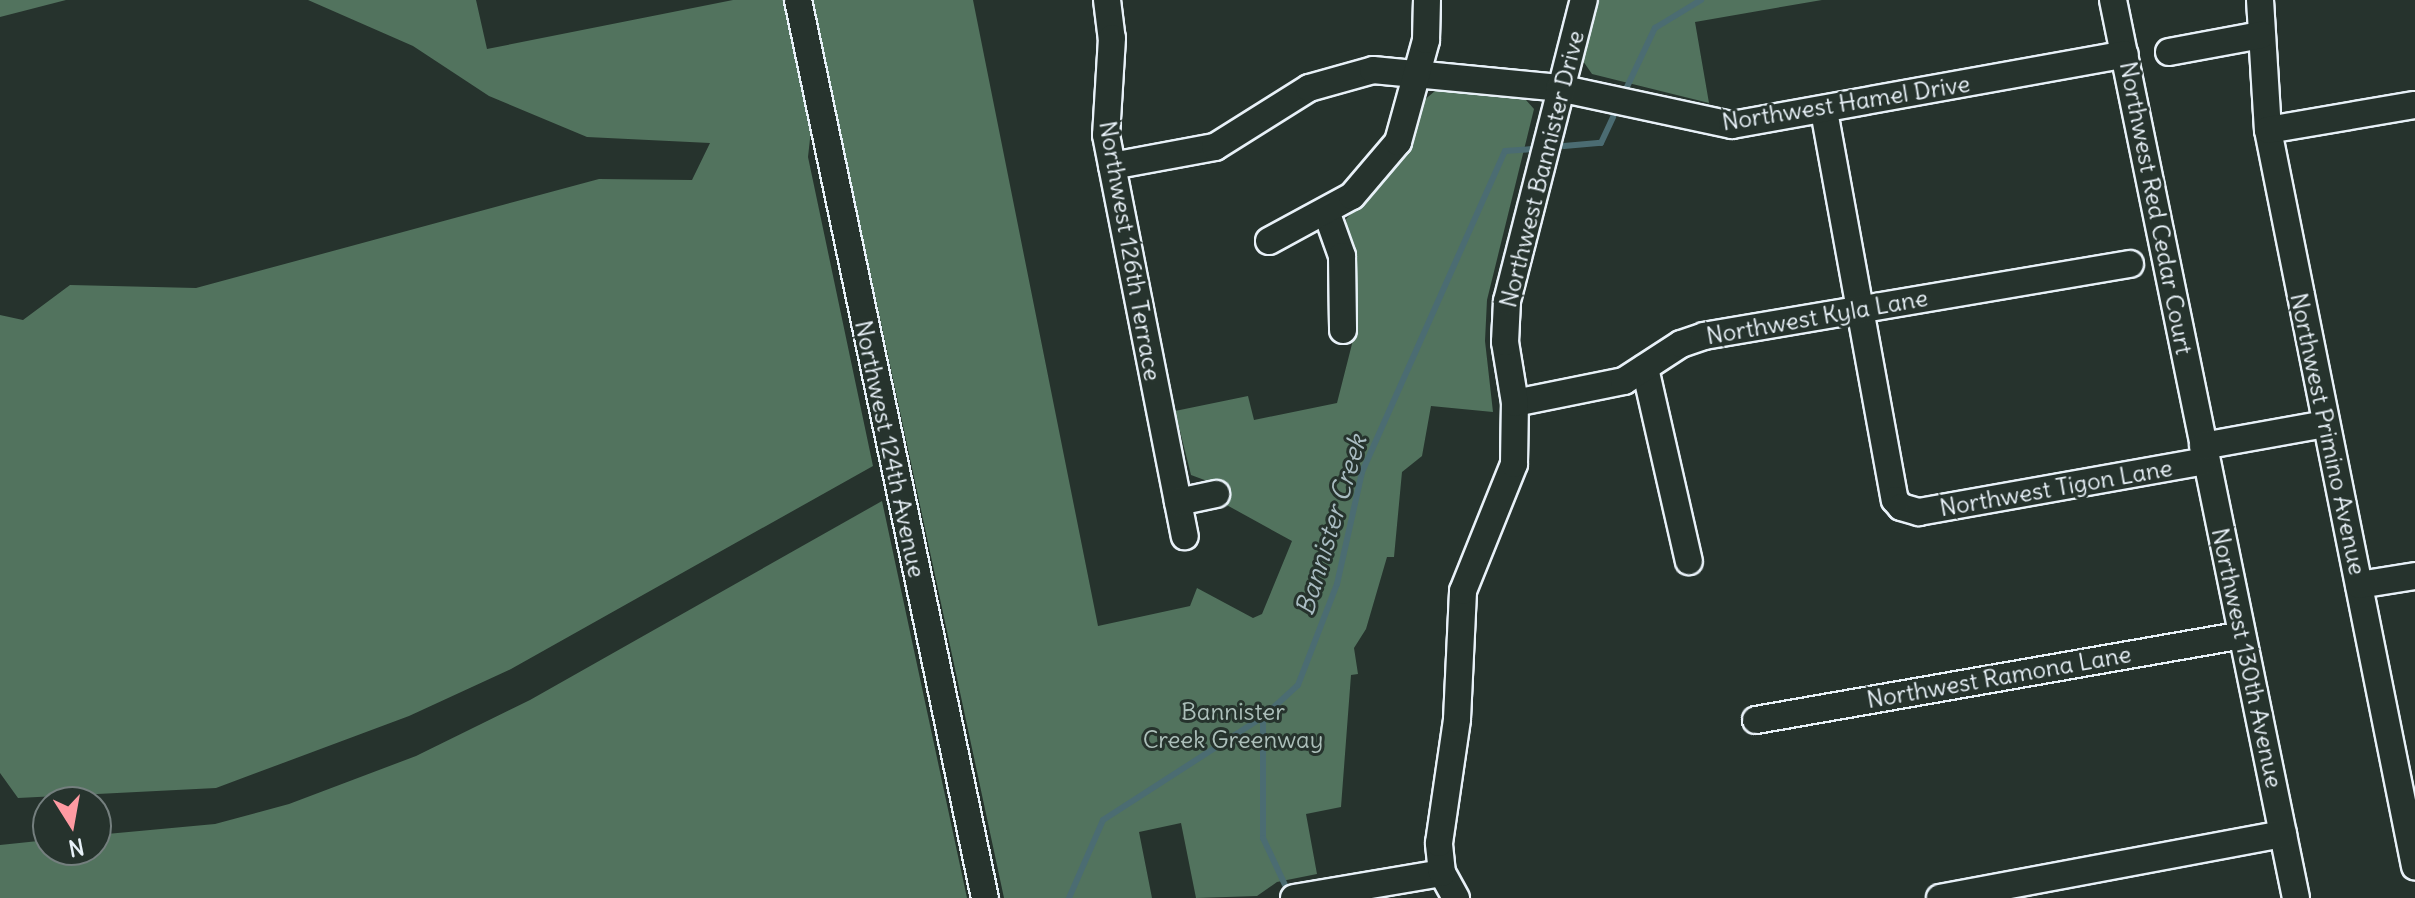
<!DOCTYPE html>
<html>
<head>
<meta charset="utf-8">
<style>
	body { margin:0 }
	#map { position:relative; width:2415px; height:898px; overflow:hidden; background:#26332d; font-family:Delius,sans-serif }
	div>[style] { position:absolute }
	.green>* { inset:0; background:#52735e }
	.stream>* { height:6px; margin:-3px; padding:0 3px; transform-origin:3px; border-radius:3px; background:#4b6c72 }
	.roads { filter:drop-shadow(2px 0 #e8f1f8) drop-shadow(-2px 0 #e8f1f8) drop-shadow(0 2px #e8f1f8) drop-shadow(0 -2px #e8f1f8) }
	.minor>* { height:26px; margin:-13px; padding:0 13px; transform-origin:13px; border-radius:13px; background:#26332d }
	span { translate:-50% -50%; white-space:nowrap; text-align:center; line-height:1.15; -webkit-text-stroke:6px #26332d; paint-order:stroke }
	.street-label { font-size:24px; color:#e8f1f8 }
	.park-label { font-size:24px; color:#acbfba }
	.water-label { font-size:26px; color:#a9bcc2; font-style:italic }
	.north { position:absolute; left:32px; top:786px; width:80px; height:80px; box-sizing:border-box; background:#26332d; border:2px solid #747f7e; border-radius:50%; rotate:169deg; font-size:22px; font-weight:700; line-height:32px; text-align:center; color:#e8f1f8 }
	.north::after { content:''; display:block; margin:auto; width:28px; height:36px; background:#ff9aa2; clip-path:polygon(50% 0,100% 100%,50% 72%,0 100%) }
</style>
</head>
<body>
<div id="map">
	<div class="green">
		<div style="clip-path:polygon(0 0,66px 0,0 17px)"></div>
		<div style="clip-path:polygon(308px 0,476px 0,487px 49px,733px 0,786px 0,811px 130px,808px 157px,873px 466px,511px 669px,409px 716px,216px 788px,18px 798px,0 773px,0 315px,23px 320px,70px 285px,196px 288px,599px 179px,692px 180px,710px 143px,587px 137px,489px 96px,413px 46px)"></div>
		<div style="clip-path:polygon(812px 0,973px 0,1098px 626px,1190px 606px,1197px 588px,1253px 618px,1262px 614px,1292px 541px,1223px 503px,1218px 485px,1191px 475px,1175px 411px,1248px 396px,1254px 420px,1337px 403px,1353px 340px,1356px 298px,1346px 219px,1393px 170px,1411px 140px,1423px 101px,1435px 91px,1526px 100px,1534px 109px,1487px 300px,1485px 341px,1493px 412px,1431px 406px,1422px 456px,1402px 472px,1394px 557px,1387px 557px,1366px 629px,1354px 648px,1358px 674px,1351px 675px,1341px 807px,1306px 814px,1317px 874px,1277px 882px,1257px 896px,1196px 898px,1181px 823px,1139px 832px,1152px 898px,1004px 898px)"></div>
		<div style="clip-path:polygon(1599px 0,1822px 0,1695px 22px,1709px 103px,1592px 74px,1583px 61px)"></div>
		<div style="clip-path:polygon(882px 501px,967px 898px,0 898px,0 845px,48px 840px,48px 850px,96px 850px,96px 835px,215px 824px,289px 804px,416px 756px,530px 700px)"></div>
	</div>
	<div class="stream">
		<div style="left:1626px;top:89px;width:68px;rotate:-64.6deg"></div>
		<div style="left:1655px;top:28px;width:54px;rotate:-31.3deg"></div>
		<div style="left:1564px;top:146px;width:37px;rotate:-5deg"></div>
		<div style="left:1601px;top:143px;width:29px;rotate:-65deg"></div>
		<div style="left:1263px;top:717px;width:121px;rotate:90deg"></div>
		<div style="left:1263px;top:838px;width:52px;rotate:64.9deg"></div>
		<div style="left:1069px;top:898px;width:85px;rotate:-66.4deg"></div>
		<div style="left:1103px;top:820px;width:190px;rotate:-32.8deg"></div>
		<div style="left:1263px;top:717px;width:47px;rotate:-42.4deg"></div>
		<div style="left:1298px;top:685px;width:108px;rotate:-68.9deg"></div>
		<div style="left:1337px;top:584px;width:115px;rotate:-77.4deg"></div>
		<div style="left:1362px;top:472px;width:351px;rotate:-66deg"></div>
		<div style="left:1505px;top:151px;width:27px;rotate:-4deg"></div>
	</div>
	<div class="roads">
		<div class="minor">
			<div style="left:798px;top:0;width:917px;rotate:78.24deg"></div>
			<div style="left:1107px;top:0;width:38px;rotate:83deg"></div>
			<div style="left:1112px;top:38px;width:97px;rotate:93.5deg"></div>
			<div style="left:1106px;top:135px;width:409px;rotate:78.9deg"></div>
			<div style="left:2113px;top:0;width:916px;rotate:78.48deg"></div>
			<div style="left:2260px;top:0;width:130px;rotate:86.5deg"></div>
			<div style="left:2268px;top:130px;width:751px;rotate:78.71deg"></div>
			<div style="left:2169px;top:52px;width:94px;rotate:-10.5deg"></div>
			<div style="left:1824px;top:111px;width:395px;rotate:79.7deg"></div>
			<div style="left:1895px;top:500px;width:9px;rotate:49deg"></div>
			<div style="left:1901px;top:507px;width:19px;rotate:16deg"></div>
			<div style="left:1919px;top:512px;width:291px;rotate:-10.1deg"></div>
			<div style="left:2268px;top:130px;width:149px;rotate:-9.7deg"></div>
			<div style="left:1112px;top:166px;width:105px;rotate:-10.5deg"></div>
			<div style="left:1215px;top:147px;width:111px;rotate:-32.1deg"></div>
			<div style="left:1309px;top:88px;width:66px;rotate:-15.7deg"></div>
			<div style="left:1373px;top:70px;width:187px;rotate:5.5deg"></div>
			<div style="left:1559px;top:88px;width:177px;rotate:12.1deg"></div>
			<div style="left:1732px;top:125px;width:399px;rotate:-10.2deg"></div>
			<div style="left:1326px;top:211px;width:48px;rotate:70.4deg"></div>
			<div style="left:1342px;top:256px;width:74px;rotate:89.2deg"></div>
			<div style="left:1269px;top:241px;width:94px;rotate:-28.5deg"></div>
			<div style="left:1352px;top:196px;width:71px;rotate:-49.6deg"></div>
			<div style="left:1398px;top:142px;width:106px;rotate:-74.6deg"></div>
			<div style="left:1426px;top:40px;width:40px;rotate:-88.6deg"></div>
			<div style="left:1645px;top:368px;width:198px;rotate:77.2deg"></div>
			<div style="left:1515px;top:403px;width:111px;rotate:-11.4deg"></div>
			<div style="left:1624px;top:381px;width:68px;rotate:-33deg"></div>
			<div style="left:1681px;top:344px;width:24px;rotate:-19deg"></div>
			<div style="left:1704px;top:336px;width:432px;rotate:-9.6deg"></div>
			<div style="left:2203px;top:446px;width:124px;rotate:-10.2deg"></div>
			<div style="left:1178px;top:502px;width:39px;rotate:-12deg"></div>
			<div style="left:2359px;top:585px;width:57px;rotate:-9.1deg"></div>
			<div style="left:1756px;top:720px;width:493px;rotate:-9.9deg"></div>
			<div style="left:1294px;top:898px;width:150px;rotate:-9.6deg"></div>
			<div style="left:1456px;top:898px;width:29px;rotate:-119deg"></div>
			<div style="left:1442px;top:873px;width:30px;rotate:-96deg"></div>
			<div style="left:1439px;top:843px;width:125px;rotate:-81.7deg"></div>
			<div style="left:1457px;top:719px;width:128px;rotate:-87.3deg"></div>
			<div style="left:1463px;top:591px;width:137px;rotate:-68.1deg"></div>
			<div style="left:1514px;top:464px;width:61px;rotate:-89.1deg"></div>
			<div style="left:1515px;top:403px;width:62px;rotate:-99.3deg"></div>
			<div style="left:1505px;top:342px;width:41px;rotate:-87.2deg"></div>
			<div style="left:1507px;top:301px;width:311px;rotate:-75.7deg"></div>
			<div style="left:1940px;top:898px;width:349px;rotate:-10.6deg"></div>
		</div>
	</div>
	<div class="street-label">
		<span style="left:1846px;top:103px;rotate:-9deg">Northwest Hamel Drive</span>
		<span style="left:1542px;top:169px;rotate:-76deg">Northwest Bannister Drive</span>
		<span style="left:2156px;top:208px;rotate:79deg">Northwest Red Cedar Court</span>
		<span style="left:1130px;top:251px;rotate:80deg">Northwest 126th Terrace</span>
		<span style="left:1817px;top:317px;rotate:-10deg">Northwest Kyla Lane</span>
		<span style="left:2328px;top:434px;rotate:78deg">Northwest Primino Avenue</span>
		<span style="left:890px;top:449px;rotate:78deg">Northwest 124th Avenue</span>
		<span style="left:2056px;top:488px;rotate:-10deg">Northwest Tigon Lane</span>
		<span style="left:2247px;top:658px;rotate:78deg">Northwest 130th Avenue</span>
		<span style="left:1999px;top:677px;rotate:-10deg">Northwest Ramona Lane</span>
	</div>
	<div class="park-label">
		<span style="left:1233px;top:726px">Bannister<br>Creek Greenway</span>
	</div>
	<div class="water-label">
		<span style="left:1331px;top:525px;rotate:-73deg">Bannister Creek</span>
	</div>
	<div class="north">N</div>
</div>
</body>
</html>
